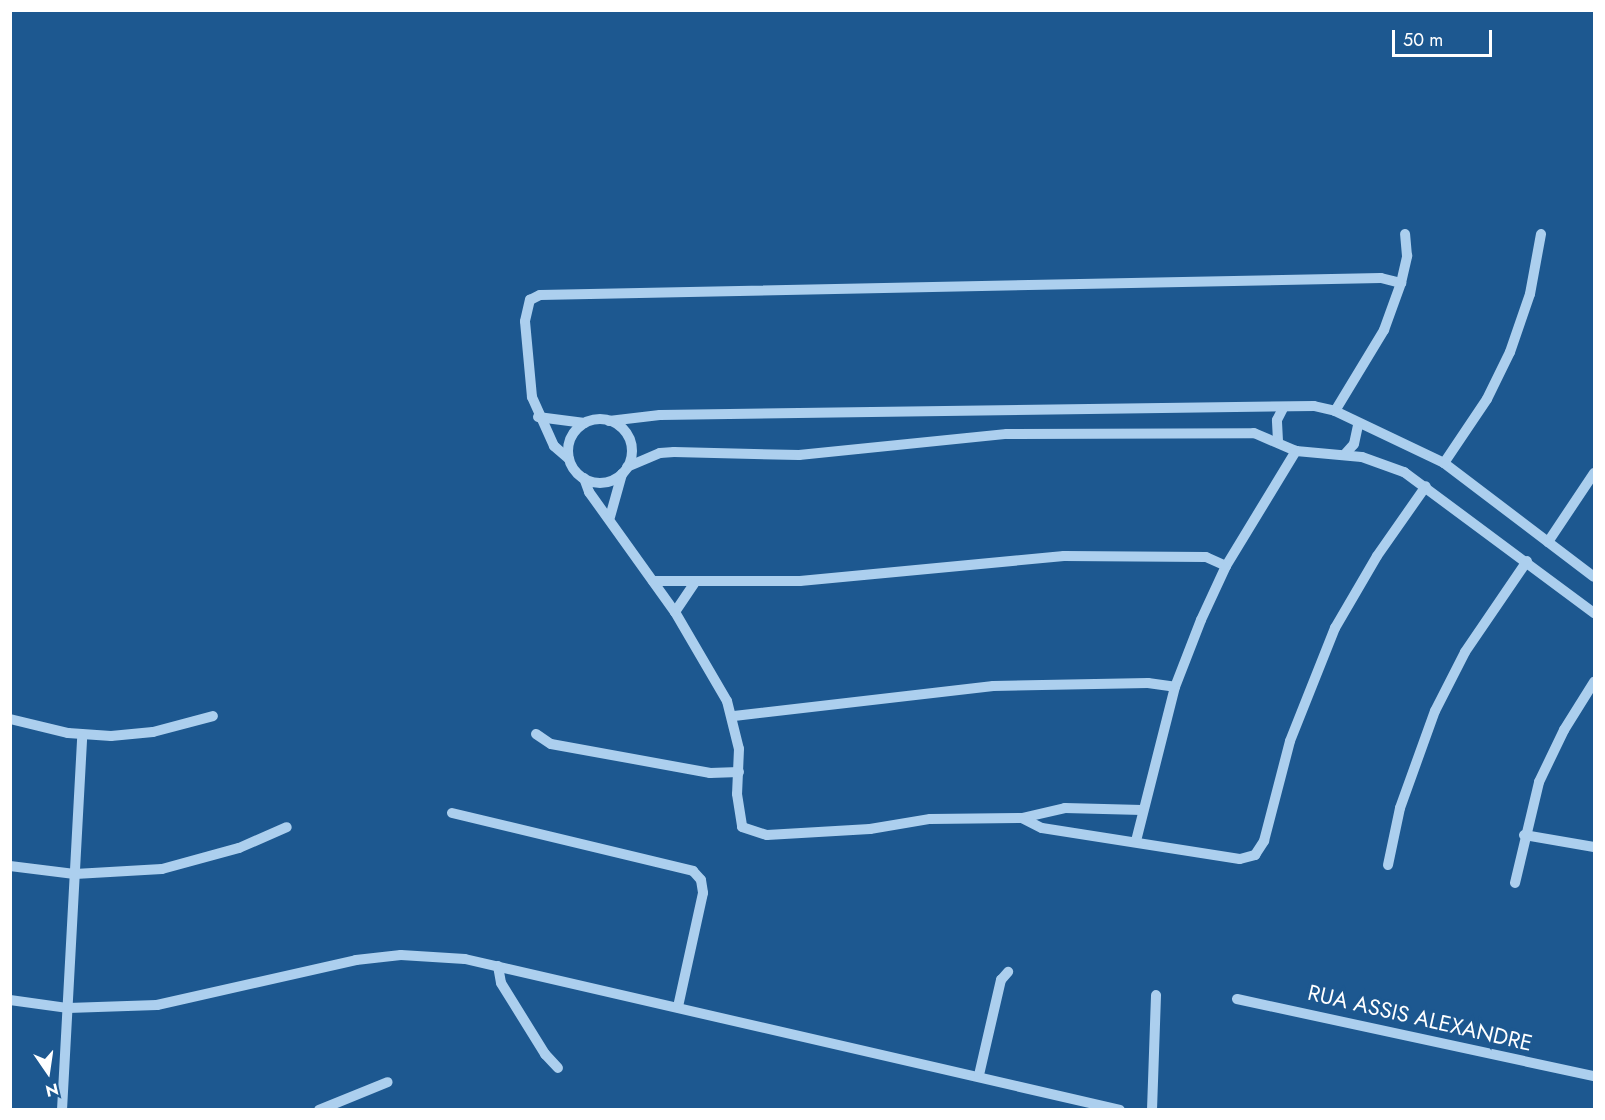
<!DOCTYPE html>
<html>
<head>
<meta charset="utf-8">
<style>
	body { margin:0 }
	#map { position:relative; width:1605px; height:1120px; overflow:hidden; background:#1d5890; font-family:Jost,sans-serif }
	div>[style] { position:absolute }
	.minor>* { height:10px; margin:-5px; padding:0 5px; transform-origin:5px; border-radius:5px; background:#accfee }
	.minor>.ring { margin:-5px; padding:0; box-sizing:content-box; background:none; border:10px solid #accfee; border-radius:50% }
	span { translate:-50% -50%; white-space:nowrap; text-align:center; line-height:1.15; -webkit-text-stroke:6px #1d5890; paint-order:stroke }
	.street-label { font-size:22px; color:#fff }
	.frame { position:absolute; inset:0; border:12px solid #fff; pointer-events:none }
	.north { position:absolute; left:18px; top:1042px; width:60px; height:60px; -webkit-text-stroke:4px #1d5890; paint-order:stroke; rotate:167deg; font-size:16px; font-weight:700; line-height:24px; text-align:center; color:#fff }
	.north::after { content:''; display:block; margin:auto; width:21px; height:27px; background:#fff; clip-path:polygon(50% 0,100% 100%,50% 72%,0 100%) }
	.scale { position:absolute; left:1392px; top:30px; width:100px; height:27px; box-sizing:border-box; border:3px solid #fff; border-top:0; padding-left:8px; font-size:18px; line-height:21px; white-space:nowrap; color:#fff; -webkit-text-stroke:4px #1d5890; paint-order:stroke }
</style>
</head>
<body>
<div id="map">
	<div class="minor">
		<div style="left:1335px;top:411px;width:95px;rotate:-58.8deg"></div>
		<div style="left:1384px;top:330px;width:50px;rotate:-70.1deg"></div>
		<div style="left:1401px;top:283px;width:28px;rotate:-77deg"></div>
		<div style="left:1407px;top:256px;width:22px;rotate:-95deg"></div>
		<div style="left:538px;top:417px;width:47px;rotate:7.3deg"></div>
		<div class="ring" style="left:568px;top:419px;width:54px;height:54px"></div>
		<div style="left:609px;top:421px;width:51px;rotate:-6.7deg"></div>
		<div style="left:660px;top:415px;width:654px;rotate:-0.79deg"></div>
		<div style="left:1314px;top:406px;width:22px;rotate:13deg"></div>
		<div style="left:1335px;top:411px;width:121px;rotate:25.5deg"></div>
		<div style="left:1444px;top:463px;width:188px;rotate:37.2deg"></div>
		<div style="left:1278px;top:441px;width:21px;rotate:-93deg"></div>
		<div style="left:1277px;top:420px;width:13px;rotate:-63deg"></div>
		<div style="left:1345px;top:454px;width:13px;rotate:-48deg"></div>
		<div style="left:1354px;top:444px;width:19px;rotate:-78deg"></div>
		<div style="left:569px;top:459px;width:20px;rotate:-139deg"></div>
		<div style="left:554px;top:446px;width:54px;rotate:-114.2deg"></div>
		<div style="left:532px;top:397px;width:76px;rotate:-95.3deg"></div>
		<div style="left:525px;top:321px;width:22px;rotate:-77deg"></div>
		<div style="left:530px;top:300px;width:11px;rotate:-27deg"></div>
		<div style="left:540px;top:295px;width:841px;rotate:-1.16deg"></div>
		<div style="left:1381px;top:278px;width:21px;rotate:14deg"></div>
		<div style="left:1444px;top:463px;width:77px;rotate:-56.1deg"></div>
		<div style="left:1487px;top:399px;width:52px;rotate:-63.9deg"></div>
		<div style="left:1510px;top:352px;width:61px;rotate:-71deg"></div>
		<div style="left:1530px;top:294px;width:61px;rotate:-79.6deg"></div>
		<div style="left:627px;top:467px;width:36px;rotate:-23deg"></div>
		<div style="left:660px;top:453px;width:14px;rotate:-4deg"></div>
		<div style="left:674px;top:452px;width:125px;rotate:1.4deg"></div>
		<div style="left:799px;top:455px;width:209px;rotate:-5.8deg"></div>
		<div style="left:1007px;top:434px;width:247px;rotate:-0.2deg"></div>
		<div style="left:1254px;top:433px;width:46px;rotate:23.2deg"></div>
		<div style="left:1296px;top:451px;width:66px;rotate:5.2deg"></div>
		<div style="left:1362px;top:457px;width:45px;rotate:19.7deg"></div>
		<div style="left:1404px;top:472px;width:237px;rotate:36.6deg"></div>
		<div style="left:584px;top:478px;width:15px;rotate:70deg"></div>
		<div style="left:589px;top:492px;width:148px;rotate:54.4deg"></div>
		<div style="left:675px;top:612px;width:103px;rotate:59.7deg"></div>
		<div style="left:727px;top:701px;width:49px;rotate:76deg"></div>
		<div style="left:739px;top:749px;width:45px;rotate:92.5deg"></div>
		<div style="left:737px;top:794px;width:33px;rotate:81deg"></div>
		<div style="left:742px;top:827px;width:26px;rotate:18deg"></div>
		<div style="left:767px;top:835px;width:103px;rotate:-3.3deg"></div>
		<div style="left:870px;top:829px;width:61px;rotate:-9.5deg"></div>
		<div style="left:930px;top:819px;width:92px;rotate:-0.6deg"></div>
		<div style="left:1022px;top:818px;width:22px;rotate:27deg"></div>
		<div style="left:1042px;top:828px;width:200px;rotate:8.9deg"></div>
		<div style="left:1240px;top:859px;width:16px;rotate:-15deg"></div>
		<div style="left:1255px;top:855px;width:17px;rotate:-57deg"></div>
		<div style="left:1264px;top:841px;width:103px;rotate:-75.4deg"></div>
		<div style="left:1290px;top:741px;width:122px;rotate:-68.3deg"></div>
		<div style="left:1335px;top:628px;width:83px;rotate:-59.7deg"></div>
		<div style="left:1377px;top:556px;width:85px;rotate:-55deg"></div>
		<div style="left:610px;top:517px;width:45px;rotate:-74.4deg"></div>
		<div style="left:1548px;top:542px;width:83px;rotate:-56.3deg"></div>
		<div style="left:653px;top:581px;width:147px"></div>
		<div style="left:800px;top:581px;width:265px;rotate:-5.4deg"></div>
		<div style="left:1064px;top:556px;width:142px;rotate:0.4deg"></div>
		<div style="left:1206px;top:557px;width:22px;rotate:24deg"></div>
		<div style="left:675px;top:612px;width:34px;rotate:-56deg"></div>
		<div style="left:734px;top:716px;width:261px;rotate:-6.6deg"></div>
		<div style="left:993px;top:686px;width:155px;rotate:-1.1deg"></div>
		<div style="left:1148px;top:683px;width:27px;rotate:8deg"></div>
		<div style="left:10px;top:719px;width:60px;rotate:13.6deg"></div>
		<div style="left:68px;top:733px;width:43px;rotate:4deg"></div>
		<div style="left:111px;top:736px;width:42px;rotate:-5.4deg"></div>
		<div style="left:153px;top:732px;width:62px;rotate:-14.9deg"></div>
		<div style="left:536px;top:734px;width:18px;rotate:34deg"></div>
		<div style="left:551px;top:744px;width:162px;rotate:10.3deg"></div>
		<div style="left:710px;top:773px;width:29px;rotate:-2deg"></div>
		<div style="left:452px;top:813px;width:248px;rotate:13.5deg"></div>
		<div style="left:693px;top:871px;width:12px;rotate:48deg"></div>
		<div style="left:701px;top:880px;width:13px;rotate:81deg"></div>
		<div style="left:703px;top:893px;width:117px;rotate:102.4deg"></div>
		<div style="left:1022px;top:818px;width:44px;rotate:-13.1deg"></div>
		<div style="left:1065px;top:808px;width:77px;rotate:1.5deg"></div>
		<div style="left:1524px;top:835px;width:71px;rotate:9.7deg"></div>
		<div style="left:1136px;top:841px;width:159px;rotate:-75.8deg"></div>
		<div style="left:1175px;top:687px;width:72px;rotate:-68.8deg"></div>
		<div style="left:1201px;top:620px;width:60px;rotate:-65.2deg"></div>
		<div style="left:1226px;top:566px;width:135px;rotate:-58.7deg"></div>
		<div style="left:1388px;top:865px;width:58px;rotate:-78.1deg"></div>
		<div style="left:1400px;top:808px;width:103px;rotate:-70.2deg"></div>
		<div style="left:1435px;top:711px;width:66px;rotate:-63deg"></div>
		<div style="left:1465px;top:652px;width:110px;rotate:-55.7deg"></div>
		<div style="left:10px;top:866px;width:65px;rotate:7deg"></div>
		<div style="left:75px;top:874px;width:87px;rotate:-3.3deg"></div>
		<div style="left:162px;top:869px;width:80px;rotate:-15.3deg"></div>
		<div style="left:239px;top:848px;width:52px;rotate:-23.6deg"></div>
		<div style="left:1515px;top:883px;width:104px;rotate:-76.6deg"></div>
		<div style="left:1539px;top:782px;width:58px;rotate:-64.3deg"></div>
		<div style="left:1564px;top:730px;width:57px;rotate:-58deg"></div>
		<div style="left:498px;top:966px;width:17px;rotate:80deg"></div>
		<div style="left:501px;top:983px;width:84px;rotate:58.2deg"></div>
		<div style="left:545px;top:1054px;width:19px;rotate:47deg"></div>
		<div style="left:1237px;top:999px;width:365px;rotate:12.2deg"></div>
		<div style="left:10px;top:1000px;width:59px;rotate:7.9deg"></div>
		<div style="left:68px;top:1008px;width:89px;rotate:-1.9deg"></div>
		<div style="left:157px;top:1005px;width:204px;rotate:-12.7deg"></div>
		<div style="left:356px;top:960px;width:45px;rotate:-6.3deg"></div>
		<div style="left:401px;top:955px;width:64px;rotate:3.6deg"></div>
		<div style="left:465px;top:959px;width:672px;rotate:12.98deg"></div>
		<div style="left:979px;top:1075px;width:98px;rotate:-77deg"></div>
		<div style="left:1001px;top:980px;width:11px;rotate:-49deg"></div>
		<div style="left:62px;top:1110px;width:376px;rotate:-86.9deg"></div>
		<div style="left:319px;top:1110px;width:74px;rotate:-22.1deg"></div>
		<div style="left:1152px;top:1110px;width:115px;rotate:-88deg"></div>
	</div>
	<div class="street-label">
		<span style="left:1420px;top:1018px;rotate:13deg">RUA ASSIS ALEXANDRE</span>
	</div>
	<div class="frame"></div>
	<div class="north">N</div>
	<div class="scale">50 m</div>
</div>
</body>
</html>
